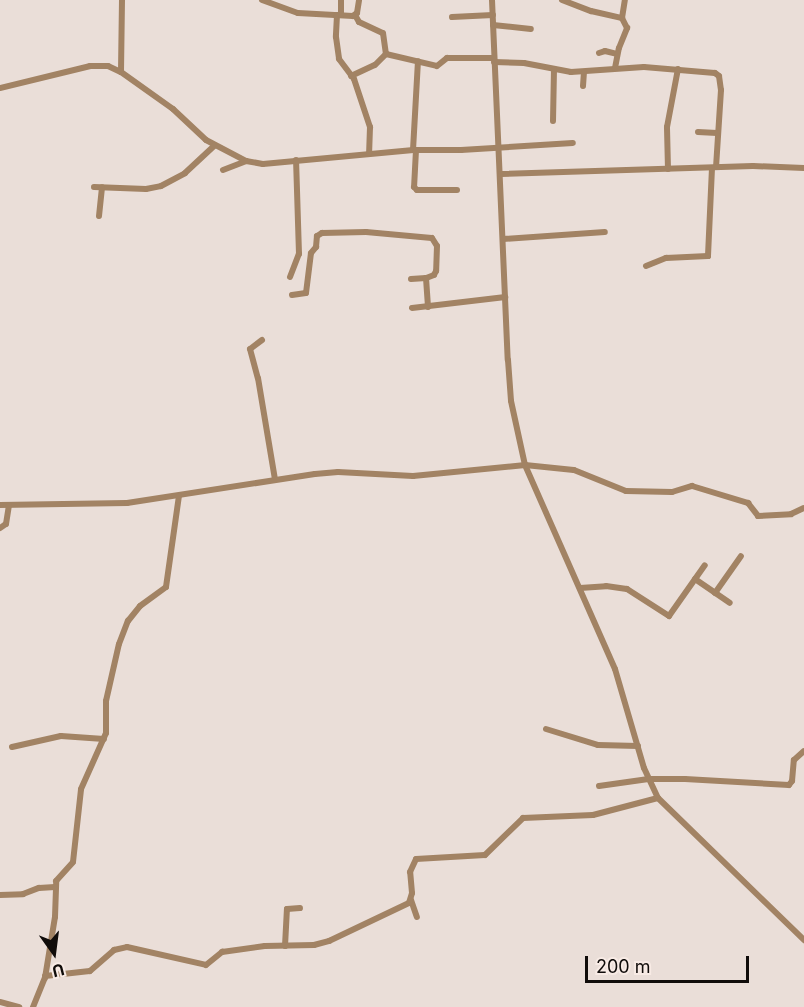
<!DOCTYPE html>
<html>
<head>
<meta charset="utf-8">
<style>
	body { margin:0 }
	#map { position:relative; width:804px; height:1007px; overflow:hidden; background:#eaded8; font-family:Inter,sans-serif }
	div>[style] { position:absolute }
	.minor>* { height:6px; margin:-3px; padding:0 3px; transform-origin:3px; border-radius:3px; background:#a28364 }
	span { translate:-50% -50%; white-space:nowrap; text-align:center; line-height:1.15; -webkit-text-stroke:4.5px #f8ebe5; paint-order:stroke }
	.north { position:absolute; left:24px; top:923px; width:60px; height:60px; -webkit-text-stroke:4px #f8ebe5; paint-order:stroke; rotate:166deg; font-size:16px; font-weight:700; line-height:24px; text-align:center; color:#100c0a }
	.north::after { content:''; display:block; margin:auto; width:21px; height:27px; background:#100c0a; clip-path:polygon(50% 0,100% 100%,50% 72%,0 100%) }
	.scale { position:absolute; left:585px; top:956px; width:164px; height:27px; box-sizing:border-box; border:3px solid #100c0a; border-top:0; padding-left:8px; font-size:18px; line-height:21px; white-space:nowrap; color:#100c0a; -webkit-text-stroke:4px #f8ebe5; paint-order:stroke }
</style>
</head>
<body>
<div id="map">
	<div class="minor">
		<div style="left:122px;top:0;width:72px;rotate:90.8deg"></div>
		<div style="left:121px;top:72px;width:64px;rotate:35.4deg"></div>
		<div style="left:173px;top:109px;width:45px;rotate:43.2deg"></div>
		<div style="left:206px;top:140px;width:45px;rotate:27.7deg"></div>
		<div style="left:246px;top:161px;width:17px;rotate:10deg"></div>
		<div style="left:263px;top:164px;width:151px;rotate:-5.3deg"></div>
		<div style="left:413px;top:150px;width:48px"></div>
		<div style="left:461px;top:150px;width:112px;rotate:-3.6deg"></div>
		<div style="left:262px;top:0;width:38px;rotate:20deg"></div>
		<div style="left:298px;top:13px;width:55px;rotate:3.1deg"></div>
		<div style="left:353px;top:16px;width:5px;rotate:-37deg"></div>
		<div style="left:357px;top:13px;width:13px;rotate:-81deg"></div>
		<div style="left:492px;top:0;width:360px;rotate:87.5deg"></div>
		<div style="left:508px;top:360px;width:41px;rotate:85.8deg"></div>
		<div style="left:511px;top:401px;width:66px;rotate:77.7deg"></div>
		<div style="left:525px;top:465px;width:223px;rotate:66.2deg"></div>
		<div style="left:615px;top:669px;width:103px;rotate:73.7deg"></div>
		<div style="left:644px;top:768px;width:33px;rotate:65deg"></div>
		<div style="left:658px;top:798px;width:204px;rotate:44.2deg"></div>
		<div style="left:562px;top:0;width:31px;rotate:21deg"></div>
		<div style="left:591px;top:11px;width:32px;rotate:13deg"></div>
		<div style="left:337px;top:15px;width:22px;rotate:93deg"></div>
		<div style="left:336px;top:37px;width:22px;rotate:82deg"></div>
		<div style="left:339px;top:59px;width:25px;rotate:53deg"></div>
		<div style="left:354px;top:79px;width:51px;rotate:71.6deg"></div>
		<div style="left:370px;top:127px;width:26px;rotate:92deg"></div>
		<div style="left:341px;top:15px;width:15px;rotate:-90deg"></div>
		<div style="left:355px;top:15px;width:8px;rotate:60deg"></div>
		<div style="left:359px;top:22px;width:26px;rotate:25deg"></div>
		<div style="left:383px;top:33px;width:21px;rotate:82deg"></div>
		<div style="left:386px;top:54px;width:52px;rotate:13.2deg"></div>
		<div style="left:437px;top:66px;width:13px;rotate:-39deg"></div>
		<div style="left:447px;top:58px;width:47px"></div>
		<div style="left:452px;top:17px;width:41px;rotate:-2.8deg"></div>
		<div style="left:493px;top:25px;width:38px;rotate:6deg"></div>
		<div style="left:599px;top:53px;width:6px;rotate:-18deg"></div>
		<div style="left:605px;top:51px;width:12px;rotate:14deg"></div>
		<div style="left:494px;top:62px;width:30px;rotate:2deg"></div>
		<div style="left:524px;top:63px;width:48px;rotate:10.8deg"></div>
		<div style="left:571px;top:72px;width:73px;rotate:-3.9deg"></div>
		<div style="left:644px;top:67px;width:71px;rotate:4.8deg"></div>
		<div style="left:715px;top:73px;width:5px;rotate:37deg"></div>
		<div style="left:719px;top:76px;width:14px;rotate:82deg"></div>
		<div style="left:721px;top:90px;width:77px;rotate:93.7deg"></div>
		<div style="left:615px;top:68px;width:20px;rotate:-79deg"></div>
		<div style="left:619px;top:48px;width:22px;rotate:-68deg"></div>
		<div style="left:627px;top:28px;width:11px;rotate:-117deg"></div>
		<div style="left:622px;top:18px;width:18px;rotate:-81deg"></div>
		<div style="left:351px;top:76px;width:26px;rotate:-25deg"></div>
		<div style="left:375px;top:65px;width:16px;rotate:-45deg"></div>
		<div style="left:583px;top:86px;width:14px;rotate:-86deg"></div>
		<div style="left:0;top:88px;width:93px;rotate:-13.7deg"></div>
		<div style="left:90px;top:66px;width:18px"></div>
		<div style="left:108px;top:66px;width:14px;rotate:25deg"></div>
		<div style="left:553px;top:121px;width:52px;rotate:-88.9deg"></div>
		<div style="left:698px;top:132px;width:19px;rotate:3deg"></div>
		<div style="left:413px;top:150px;width:89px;rotate:-86.8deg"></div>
		<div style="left:416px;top:150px;width:37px;rotate:93deg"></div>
		<div style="left:414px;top:187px;width:4px;rotate:45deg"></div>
		<div style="left:417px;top:190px;width:40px"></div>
		<div style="left:668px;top:169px;width:42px;rotate:-91.4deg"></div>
		<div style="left:667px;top:127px;width:59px;rotate:-79.3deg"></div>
		<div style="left:223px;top:170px;width:25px;rotate:-21deg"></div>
		<div style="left:501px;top:174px;width:252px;rotate:-1.8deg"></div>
		<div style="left:753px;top:166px;width:51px;rotate:2.2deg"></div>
		<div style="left:94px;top:187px;width:52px;rotate:2.2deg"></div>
		<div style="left:146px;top:189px;width:15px;rotate:-11deg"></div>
		<div style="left:161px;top:186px;width:27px;rotate:-28deg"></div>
		<div style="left:185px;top:173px;width:40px;rotate:-43deg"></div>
		<div style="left:99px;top:216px;width:29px;rotate:-84deg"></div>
		<div style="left:503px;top:239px;width:102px;rotate:-3.9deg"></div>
		<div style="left:646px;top:266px;width:22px;rotate:-22deg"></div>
		<div style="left:666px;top:258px;width:42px;rotate:-2.7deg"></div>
		<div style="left:708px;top:256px;width:88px;rotate:-87.4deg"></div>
		<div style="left:290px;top:277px;width:25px;rotate:-69deg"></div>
		<div style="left:299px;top:254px;width:94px;rotate:-91.8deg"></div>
		<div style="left:411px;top:279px;width:15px;rotate:-4deg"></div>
		<div style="left:426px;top:278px;width:29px;rotate:86deg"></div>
		<div style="left:292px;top:295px;width:14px;rotate:-8deg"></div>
		<div style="left:306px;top:293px;width:40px;rotate:-82.9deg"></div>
		<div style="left:311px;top:253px;width:8px;rotate:-50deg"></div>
		<div style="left:316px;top:247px;width:11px;rotate:-85deg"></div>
		<div style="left:317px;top:236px;width:6px;rotate:-31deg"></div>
		<div style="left:322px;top:233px;width:44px;rotate:-1.3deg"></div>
		<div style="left:366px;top:232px;width:66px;rotate:5.2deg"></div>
		<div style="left:432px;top:238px;width:9px;rotate:58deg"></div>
		<div style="left:437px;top:246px;width:25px;rotate:92deg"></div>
		<div style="left:436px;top:271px;width:4px;rotate:117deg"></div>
		<div style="left:434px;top:275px;width:9px;rotate:159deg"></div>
		<div style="left:412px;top:308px;width:94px;rotate:-6.7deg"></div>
		<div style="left:262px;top:340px;width:15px;rotate:143deg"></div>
		<div style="left:250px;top:349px;width:30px;rotate:75deg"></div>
		<div style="left:258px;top:378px;width:103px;rotate:80.5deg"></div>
		<div style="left:0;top:505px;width:127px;rotate:-0.9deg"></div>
		<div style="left:127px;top:503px;width:190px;rotate:-8.8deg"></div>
		<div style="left:315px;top:474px;width:23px;rotate:-5deg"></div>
		<div style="left:338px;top:472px;width:75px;rotate:3.1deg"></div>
		<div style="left:413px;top:476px;width:113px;rotate:-5.6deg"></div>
		<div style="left:525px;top:465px;width:49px;rotate:5.8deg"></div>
		<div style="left:574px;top:470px;width:56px;rotate:22deg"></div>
		<div style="left:626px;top:491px;width:46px;rotate:1.2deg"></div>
		<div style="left:672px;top:492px;width:21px;rotate:-17deg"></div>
		<div style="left:692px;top:486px;width:59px;rotate:16.9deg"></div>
		<div style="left:748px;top:503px;width:16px;rotate:52deg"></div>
		<div style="left:758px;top:516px;width:33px;rotate:-3deg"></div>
		<div style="left:791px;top:514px;width:14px;rotate:-25deg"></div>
		<div style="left:0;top:528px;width:7px;rotate:-34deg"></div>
		<div style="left:6px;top:524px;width:19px;rotate:-81deg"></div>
		<div style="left:695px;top:579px;width:42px;rotate:34.4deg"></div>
		<div style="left:580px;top:588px;width:26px;rotate:-4deg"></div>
		<div style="left:606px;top:586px;width:21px;rotate:8deg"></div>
		<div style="left:627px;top:589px;width:50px;rotate:32.7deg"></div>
		<div style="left:669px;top:616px;width:62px;rotate:-54.8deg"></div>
		<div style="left:715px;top:593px;width:45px;rotate:-54.9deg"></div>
		<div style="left:546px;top:729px;width:54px;rotate:17.1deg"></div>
		<div style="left:598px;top:745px;width:40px;rotate:1.4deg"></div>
		<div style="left:12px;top:747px;width:50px;rotate:-12.7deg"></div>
		<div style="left:61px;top:736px;width:43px;rotate:4deg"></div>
		<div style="left:599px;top:786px;width:50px;rotate:-8deg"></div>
		<div style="left:649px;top:779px;width:36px"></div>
		<div style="left:685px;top:779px;width:104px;rotate:3.3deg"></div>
		<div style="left:789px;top:785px;width:5px;rotate:-53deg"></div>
		<div style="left:792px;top:781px;width:21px;rotate:-85deg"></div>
		<div style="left:794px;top:760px;width:13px;rotate:-42deg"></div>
		<div style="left:0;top:895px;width:23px;rotate:-2deg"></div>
		<div style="left:23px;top:894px;width:17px;rotate:-21deg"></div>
		<div style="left:39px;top:888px;width:16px;rotate:-4deg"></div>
		<div style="left:411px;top:900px;width:18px;rotate:71deg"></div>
		<div style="left:285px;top:946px;width:37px;rotate:-87deg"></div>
		<div style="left:287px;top:909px;width:13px;rotate:-4deg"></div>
		<div style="left:45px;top:976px;width:45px;rotate:-6.3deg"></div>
		<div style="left:90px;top:971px;width:32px;rotate:-41deg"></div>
		<div style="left:114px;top:950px;width:13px;rotate:-13deg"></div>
		<div style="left:127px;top:947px;width:81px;rotate:12.8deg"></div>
		<div style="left:206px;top:965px;width:21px;rotate:-39deg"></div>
		<div style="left:222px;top:952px;width:43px;rotate:-7.9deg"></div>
		<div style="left:265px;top:946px;width:49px;rotate:-1.2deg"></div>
		<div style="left:314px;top:945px;width:16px;rotate:-15deg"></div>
		<div style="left:329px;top:941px;width:89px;rotate:-25.4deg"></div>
		<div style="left:409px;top:903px;width:10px;rotate:-73deg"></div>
		<div style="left:412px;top:893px;width:21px;rotate:-95deg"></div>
		<div style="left:410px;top:872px;width:14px;rotate:-65deg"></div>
		<div style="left:416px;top:859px;width:69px;rotate:-3.3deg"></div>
		<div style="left:485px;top:855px;width:53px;rotate:-44.2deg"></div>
		<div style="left:523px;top:818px;width:70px;rotate:-2.5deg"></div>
		<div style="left:593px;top:815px;width:67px;rotate:-14.7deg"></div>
		<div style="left:0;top:1002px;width:20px;rotate:15deg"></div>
		<div style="left:33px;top:1007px;width:31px;rotate:-68deg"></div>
		<div style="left:45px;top:978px;width:62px;rotate:-80.7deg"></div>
		<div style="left:55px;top:917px;width:36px;rotate:-88deg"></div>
		<div style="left:56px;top:881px;width:25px;rotate:-48deg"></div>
		<div style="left:73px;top:862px;width:73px;rotate:-83.7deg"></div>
		<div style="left:81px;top:789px;width:61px;rotate:-65.9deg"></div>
		<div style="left:106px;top:733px;width:32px;rotate:-90deg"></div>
		<div style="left:106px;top:701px;width:58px;rotate:-77.2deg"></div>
		<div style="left:119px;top:644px;width:25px;rotate:-69deg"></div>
		<div style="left:128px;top:621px;width:19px;rotate:-51deg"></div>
		<div style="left:140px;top:606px;width:32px;rotate:-36deg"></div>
		<div style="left:166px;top:587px;width:92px;rotate:-81.9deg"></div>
	</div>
	<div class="north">U</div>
	<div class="scale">200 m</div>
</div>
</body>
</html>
